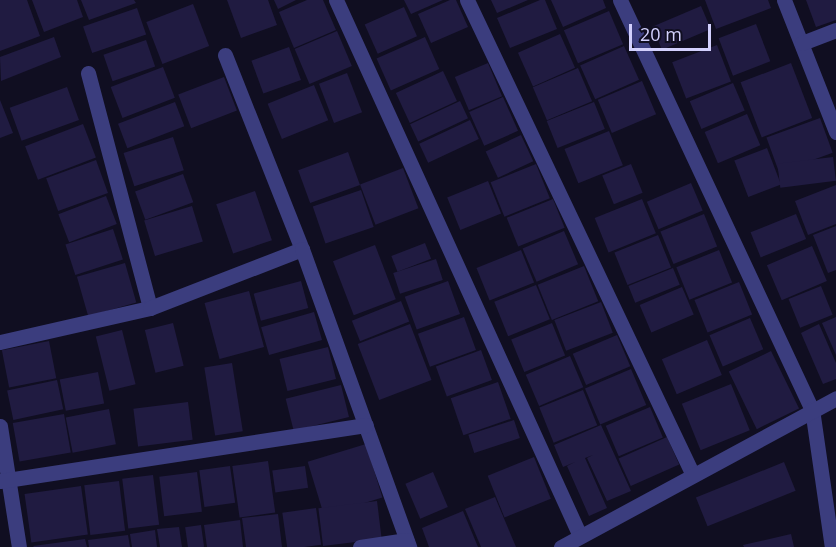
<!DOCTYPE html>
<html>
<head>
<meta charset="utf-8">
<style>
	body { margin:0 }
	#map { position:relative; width:836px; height:547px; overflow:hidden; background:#100e21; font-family:"Open Sans",sans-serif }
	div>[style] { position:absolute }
	.building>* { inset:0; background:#201b41; transform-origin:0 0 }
	.minor>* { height:15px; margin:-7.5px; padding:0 7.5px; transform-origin:7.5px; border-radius:7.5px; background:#3b3d7e }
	span { translate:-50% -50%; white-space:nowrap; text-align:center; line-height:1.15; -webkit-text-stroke:5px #100e21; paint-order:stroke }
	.scale { position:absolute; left:629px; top:24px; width:82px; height:27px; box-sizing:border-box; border:3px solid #d2d0fd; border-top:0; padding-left:8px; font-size:18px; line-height:21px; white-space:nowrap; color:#d2d0fd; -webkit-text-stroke:4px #100e21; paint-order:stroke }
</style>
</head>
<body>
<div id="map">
	<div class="building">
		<div style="clip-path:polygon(0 0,27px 0,40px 36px,0 51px)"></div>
		<div style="clip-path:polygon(32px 0,77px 0,83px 17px,44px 32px)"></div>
		<div style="clip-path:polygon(81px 0,134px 0,136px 3px,89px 20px)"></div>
		<div style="clip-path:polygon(227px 0,268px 0,277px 25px,241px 38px)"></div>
		<div style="clip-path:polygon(274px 0,296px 0,278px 9px)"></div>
		<div style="clip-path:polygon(307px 0,323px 0,336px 30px,294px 48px,279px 12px)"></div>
		<div style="clip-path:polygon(404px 0,443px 0,411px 14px)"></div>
		<div style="clip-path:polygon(450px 0,456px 0,468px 27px,431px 43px,418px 14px)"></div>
		<div style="clip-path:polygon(491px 0,528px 0,497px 13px)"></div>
		<div style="clip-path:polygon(540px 0,545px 0,557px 29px,510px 48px,497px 18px)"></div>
		<div style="clip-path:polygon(551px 0,603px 0,606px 8px,563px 27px)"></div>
		<div style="clip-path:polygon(705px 0,768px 0,771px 8px,716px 29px)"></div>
		<div style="clip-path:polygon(806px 0,836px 0,836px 20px,816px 27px)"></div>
		<div style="left:193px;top:4px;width:45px;height:50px;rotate:69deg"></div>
		<div style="left:701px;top:6px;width:25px;height:53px;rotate:67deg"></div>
		<div style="left:404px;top:7px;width:32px;height:43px;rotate:66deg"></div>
		<div style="left:137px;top:8px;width:28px;height:57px;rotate:71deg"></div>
		<div style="left:609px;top:11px;width:36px;height:49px;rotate:67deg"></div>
		<div style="left:756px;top:24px;width:40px;height:40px;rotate:69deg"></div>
		<div style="left:337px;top:31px;width:38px;height:46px;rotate:67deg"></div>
		<div style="left:560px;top:34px;width:37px;height:46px;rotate:66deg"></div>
		<div style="clip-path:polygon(54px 37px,61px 57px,1px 81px,0 57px)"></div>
		<div style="left:425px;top:37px;width:35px;height:53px;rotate:66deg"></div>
		<div style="left:146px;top:40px;width:28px;height:45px;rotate:71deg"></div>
		<div style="left:717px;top:45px;width:39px;height:48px;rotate:69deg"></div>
		<div style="left:624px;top:46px;width:37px;height:48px;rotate:66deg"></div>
		<div style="left:289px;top:47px;width:35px;height:40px;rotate:70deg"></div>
		<div style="left:488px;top:63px;width:36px;height:36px;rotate:67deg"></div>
		<div style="left:791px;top:63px;width:59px;height:54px;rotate:69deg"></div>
		<div style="left:163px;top:67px;width:33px;height:56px;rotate:69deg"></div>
		<div style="left:578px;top:68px;width:36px;height:49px;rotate:67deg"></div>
		<div style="left:443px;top:71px;width:33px;height:52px;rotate:65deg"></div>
		<div style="left:347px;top:73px;width:42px;height:30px;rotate:69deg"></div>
		<div style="left:224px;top:77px;width:36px;height:49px;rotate:69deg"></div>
		<div style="left:642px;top:81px;width:36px;height:48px;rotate:67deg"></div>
		<div style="left:733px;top:83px;width:30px;height:47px;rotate:67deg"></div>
		<div style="left:314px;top:85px;width:38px;height:50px;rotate:68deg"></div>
		<div style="left:67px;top:87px;width:35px;height:61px;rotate:70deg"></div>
		<div style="left:503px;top:97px;width:37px;height:37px;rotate:66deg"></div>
		<div style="clip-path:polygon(0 100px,13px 133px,0 138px)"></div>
		<div style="left:460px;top:101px;width:19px;height:55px;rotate:65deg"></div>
		<div style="left:175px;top:102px;width:26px;height:61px;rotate:69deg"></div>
		<div style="left:594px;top:102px;width:29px;height:51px;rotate:68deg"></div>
		<div style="left:747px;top:114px;width:34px;height:46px;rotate:67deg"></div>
		<div style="left:820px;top:118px;width:37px;height:57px;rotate:70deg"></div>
		<div style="left:470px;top:120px;width:21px;height:56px;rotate:65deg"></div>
		<div style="left:83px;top:124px;width:36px;height:62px;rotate:69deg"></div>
		<div style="left:609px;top:131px;width:37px;height:48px;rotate:68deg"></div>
		<div style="left:521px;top:135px;width:29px;height:39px;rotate:65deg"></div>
		<div style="left:173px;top:137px;width:35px;height:52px;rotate:72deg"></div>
		<div style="left:767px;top:148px;width:39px;height:35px;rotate:69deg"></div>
		<div style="left:348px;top:152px;width:35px;height:53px;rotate:70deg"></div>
		<div style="left:833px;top:157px;width:24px;height:56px;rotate:83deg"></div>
		<div style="left:96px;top:160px;width:35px;height:53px;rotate:70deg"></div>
		<div style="left:536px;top:164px;width:37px;height:49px;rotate:68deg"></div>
		<div style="left:631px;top:164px;width:31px;height:31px;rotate:68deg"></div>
		<div style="left:403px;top:168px;width:43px;height:46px;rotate:69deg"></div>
		<div style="left:183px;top:174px;width:30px;height:51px;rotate:70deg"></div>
		<div style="left:488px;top:181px;width:35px;height:44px;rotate:68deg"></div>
		<div style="left:691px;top:183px;width:30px;height:48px;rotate:67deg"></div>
		<div style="clip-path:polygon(836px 185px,836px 224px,808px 235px,795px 201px)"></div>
		<div style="left:361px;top:190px;width:39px;height:51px;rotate:71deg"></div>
		<div style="left:255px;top:191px;width:52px;height:41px;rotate:71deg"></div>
		<div style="left:106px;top:196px;width:30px;height:51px;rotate:69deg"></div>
		<div style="left:553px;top:199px;width:31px;height:50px;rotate:68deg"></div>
		<div style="left:642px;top:199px;width:37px;height:51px;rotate:68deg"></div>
		<div style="left:192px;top:206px;width:37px;height:50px;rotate:73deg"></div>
		<div style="left:704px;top:214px;width:35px;height:47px;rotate:68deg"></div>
		<div style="left:796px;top:214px;width:27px;height:49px;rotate:68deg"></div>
		<div style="clip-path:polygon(836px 226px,836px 270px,828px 273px,813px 235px)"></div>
		<div style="left:113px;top:229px;width:32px;height:50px;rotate:72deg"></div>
		<div style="left:564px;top:231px;width:36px;height:45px;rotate:67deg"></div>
		<div style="left:658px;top:235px;width:35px;height:47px;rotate:68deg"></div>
		<div style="left:425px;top:243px;width:17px;height:36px;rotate:69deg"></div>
		<div style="left:375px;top:245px;width:58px;height:45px;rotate:69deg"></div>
		<div style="left:812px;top:246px;width:38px;height:49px;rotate:67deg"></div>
		<div style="left:521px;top:250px;width:35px;height:48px;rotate:68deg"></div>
		<div style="left:719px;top:250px;width:35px;height:46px;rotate:68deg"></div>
		<div style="left:436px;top:259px;width:22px;height:45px;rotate:72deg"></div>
		<div style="left:125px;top:263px;width:41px;height:50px;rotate:74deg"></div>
		<div style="left:584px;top:266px;width:38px;height:50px;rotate:68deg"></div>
		<div style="left:673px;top:268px;width:18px;height:48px;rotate:68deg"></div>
		<div style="left:301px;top:281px;width:28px;height:49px;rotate:75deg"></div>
		<div style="left:448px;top:281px;width:35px;height:46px;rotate:70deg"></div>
		<div style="left:739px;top:282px;width:35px;height:48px;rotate:68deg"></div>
		<div style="left:536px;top:285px;width:37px;height:45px;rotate:68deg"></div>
		<div style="left:821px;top:286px;width:31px;height:35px;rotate:68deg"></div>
		<div style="left:682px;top:287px;width:30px;height:46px;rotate:67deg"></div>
		<div style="left:249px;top:291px;width:58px;height:46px;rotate:75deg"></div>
		<div style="left:401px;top:301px;width:22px;height:53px;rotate:68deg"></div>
		<div style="left:601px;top:302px;width:33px;height:50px;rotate:69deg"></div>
		<div style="left:314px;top:312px;width:29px;height:55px;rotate:74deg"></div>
		<div style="left:464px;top:317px;width:35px;height:49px;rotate:70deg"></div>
		<div style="clip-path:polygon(836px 317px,836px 355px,822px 323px)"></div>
		<div style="left:750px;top:318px;width:34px;height:44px;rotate:67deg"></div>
		<div style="left:173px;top:323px;width:44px;height:29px;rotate:76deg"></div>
		<div style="left:552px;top:323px;width:35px;height:44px;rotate:68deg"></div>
		<div style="left:410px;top:324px;width:60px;height:56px;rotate:69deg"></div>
		<div style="clip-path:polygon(819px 324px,836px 363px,836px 379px,823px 384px,801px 333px)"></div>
		<div style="left:122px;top:330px;width:56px;height:27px;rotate:76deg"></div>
		<div style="left:617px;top:335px;width:34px;height:48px;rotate:67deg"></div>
		<div style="left:707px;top:340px;width:38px;height:49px;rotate:67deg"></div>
		<div style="left:49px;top:341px;width:38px;height:48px;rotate:79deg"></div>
		<div style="left:328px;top:347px;width:33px;height:50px;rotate:76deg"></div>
		<div style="left:481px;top:350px;width:32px;height:48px;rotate:70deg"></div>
		<div style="left:771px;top:351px;width:64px;height:47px;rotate:64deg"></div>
		<div style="left:570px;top:356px;width:34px;height:48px;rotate:67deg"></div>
		<div style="left:232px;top:363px;width:69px;height:28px;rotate:81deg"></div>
		<div style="left:631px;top:369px;width:39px;height:50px;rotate:67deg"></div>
		<div style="left:98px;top:372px;width:32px;height:39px;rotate:79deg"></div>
		<div style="left:57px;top:380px;width:30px;height:51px;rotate:78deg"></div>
		<div style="left:498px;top:382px;width:39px;height:50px;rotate:71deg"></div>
		<div style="left:731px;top:384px;width:50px;height:53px;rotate:68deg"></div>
		<div style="left:341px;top:385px;width:33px;height:57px;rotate:76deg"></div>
		<div style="left:583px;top:390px;width:38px;height:47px;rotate:68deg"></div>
		<div style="left:188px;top:402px;width:38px;height:55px;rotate:83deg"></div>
		<div style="left:650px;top:407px;width:33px;height:48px;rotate:67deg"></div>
		<div style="left:109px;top:409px;width:36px;height:44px;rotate:79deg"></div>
		<div style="left:64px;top:414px;width:39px;height:52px;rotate:80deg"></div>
		<div style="left:514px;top:420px;width:19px;height:48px;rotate:72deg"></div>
		<div style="clip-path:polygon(601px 425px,631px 491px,607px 501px,587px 458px,593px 455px,585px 458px,607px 508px,589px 516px,567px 466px,575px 462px,563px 467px,554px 445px)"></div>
		<div style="left:667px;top:437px;width:30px;height:53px;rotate:66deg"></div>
		<div style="left:366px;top:444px;width:56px;height:61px;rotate:73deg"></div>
		<div style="left:534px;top:457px;width:45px;height:50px;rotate:68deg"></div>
		<div style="left:268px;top:461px;width:52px;height:36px;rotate:82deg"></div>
		<div style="left:784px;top:462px;width:31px;height:95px;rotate:68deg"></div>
		<div style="left:230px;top:466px;width:37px;height:31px;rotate:82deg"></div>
		<div style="left:305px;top:466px;width:22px;height:33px;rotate:82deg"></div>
		<div style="left:197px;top:472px;width:40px;height:38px;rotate:83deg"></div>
		<div style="left:433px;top:472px;width:38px;height:30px;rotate:67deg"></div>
		<div style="left:153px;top:475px;width:50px;height:31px;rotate:83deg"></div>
		<div style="left:119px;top:481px;width:50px;height:35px;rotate:83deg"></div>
		<div style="left:81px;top:486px;width:49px;height:57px;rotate:82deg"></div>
		<div style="clip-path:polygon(495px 497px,516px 547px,481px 547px,465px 509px)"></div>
		<div style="left:377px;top:501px;width:38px;height:59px;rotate:83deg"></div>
		<div style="left:316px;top:508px;width:37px;height:34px;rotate:82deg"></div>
		<div style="clip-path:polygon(463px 511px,478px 547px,429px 547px,422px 528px)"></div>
		<div style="clip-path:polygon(278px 514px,282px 547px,246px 547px,242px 518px)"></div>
		<div style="clip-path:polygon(240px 520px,243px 547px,207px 547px,204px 525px)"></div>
		<div style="left:201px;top:525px;width:22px;height:16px;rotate:82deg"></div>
		<div style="clip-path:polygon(179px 527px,182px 547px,160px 547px,157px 529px)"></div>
		<div style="clip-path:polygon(155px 530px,157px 547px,132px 547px,130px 534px)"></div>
		<div style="clip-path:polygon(791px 534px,794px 547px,744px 547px,743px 545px)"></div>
		<div style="clip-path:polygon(128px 535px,130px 547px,89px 547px,88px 540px)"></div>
		<div style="clip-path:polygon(85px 539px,87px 547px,34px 547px,33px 546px)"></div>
	</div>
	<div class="minor">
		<div style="left:336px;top:0;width:589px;rotate:65.52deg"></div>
		<div style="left:467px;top:0;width:526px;rotate:64.56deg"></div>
		<div style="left:620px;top:0;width:452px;rotate:64.9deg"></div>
		<div style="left:812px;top:409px;width:139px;rotate:81.8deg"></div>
		<div style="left:784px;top:0;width:142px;rotate:68.5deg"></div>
		<div style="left:802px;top:43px;width:36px;rotate:-21deg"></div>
		<div style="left:225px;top:55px;width:209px;rotate:68.4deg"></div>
		<div style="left:88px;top:73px;width:243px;rotate:75.2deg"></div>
		<div style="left:0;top:342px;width:154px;rotate:-12.8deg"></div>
		<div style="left:150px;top:308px;width:163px;rotate:-21.2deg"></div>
		<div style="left:302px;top:249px;width:317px;rotate:70.2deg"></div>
		<div style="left:0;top:426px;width:122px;rotate:81.1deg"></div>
		<div style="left:0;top:481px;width:370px;rotate:-8.7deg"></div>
		<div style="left:360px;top:547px;width:47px;rotate:-8.7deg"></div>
		<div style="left:561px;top:547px;width:313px;rotate:-28.4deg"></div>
	</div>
	<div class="scale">20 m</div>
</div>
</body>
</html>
